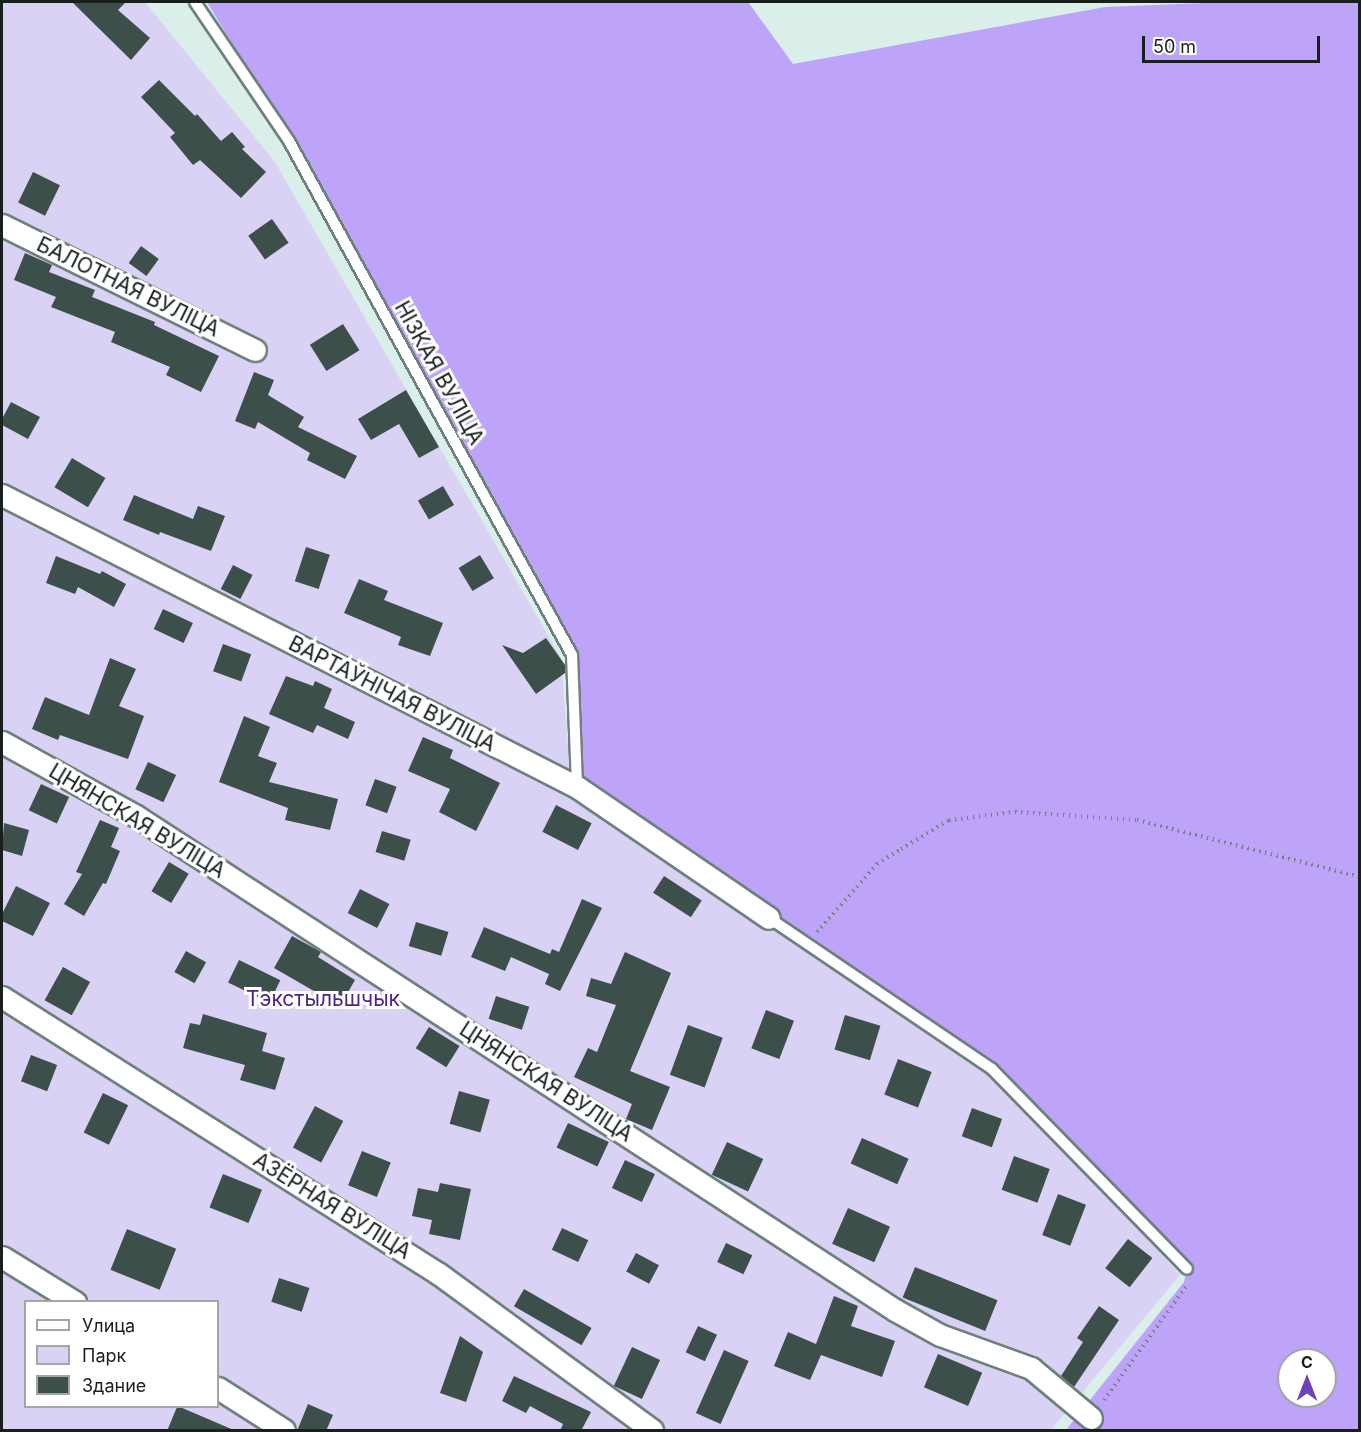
<!DOCTYPE html>
<html>
<head>
<meta charset="utf-8">
<style>
	body { margin:0 }
	#map { position:relative; width:1361px; height:1432px; overflow:hidden; background:#daefe9; font-family:Inter,sans-serif }
	div>[style] { position:absolute }
	.green>* { inset:0; background:#dad2f5 }
	.forest>* { inset:0; background:#bda4f9 }
	.building>* { inset:0; background:#3d4f4a; transform-origin:0 0 }
	.path>* { height:4px; margin-top:-2px; transform-origin:0; background:repeating-linear-gradient(90deg,#75837f 0 1.5px,transparent 0 6px) }
	.roads { filter:drop-shadow(2px 0 #6e817c) drop-shadow(-2px 0 #6e817c) drop-shadow(0 2px #6e817c) drop-shadow(0 -2px #6e817c) }
	.service>* { height:10px; margin:-5px; padding:0 5px; transform-origin:5px; border-radius:5px; background:#fff }
	.minor>* { height:21px; margin:-10.5px; padding:0 10.5px; transform-origin:10.5px; border-radius:10.5px; background:#fff }
	span { translate:-50% -50%; white-space:nowrap; text-align:center; line-height:1.15; -webkit-text-stroke:6px #fff; paint-order:stroke }
	.street-label { font-size:21px; color:#18201e }
	.park-label { font-size:21px; color:#4d2686 }
	.frame { position:absolute; inset:0; border:3px solid #18201e; pointer-events:none }
	.legend { position:absolute; left:24px; top:1300px; width:195px; height:108px; box-sizing:border-box; background:#fff; border:2px solid #a3a6a5; margin:0; padding:8px 10px; list-style:none; font-size:18px; color:#18201e }
	.legend li { display:flex; align-items:center; gap:12px; height:30px }
	.legend b { width:30px; border:2px solid #a3a6a5 }
	.north { position:absolute; left:1277px; top:1348px; width:60px; height:60px; box-sizing:border-box; background:#fff; border:2px solid #a3a6a5; border-radius:50%; rotate:0deg; font-size:16px; font-weight:700; line-height:24px; text-align:center; color:#18201e }
	.north::after { content:''; display:block; margin:auto; width:21px; height:27px; background:#7042ba; clip-path:polygon(50% 0,100% 100%,50% 72%,0 100%) }
	.scale { position:absolute; left:1142px; top:36px; width:178px; height:27px; box-sizing:border-box; border:3px solid #18201e; border-top:0; padding-left:8px; font-size:18px; line-height:21px; white-space:nowrap; color:#18201e; -webkit-text-stroke:4px #fff; paint-order:stroke }
</style>
</head>
<body>
<div id="map">
	<div class="green">
		<div style="clip-path:polygon(evenodd,2px 2px,145px 2px,275px 162px,561px 658px,572px 795px,992px 1068px,1180px 1275px,1051px 1430px,2px 1430px,2px 2px,26px 1302px,218px 1302px,218px 1406px,26px 1406px,26px 1302px)"></div>
	</div>
	<div class="forest">
		<div style="clip-path:polygon(evenodd,207px 2px,748px 2px,793px 64px,1105px 7px,1228px 2px,1359px 2px,1359px 1430px,1066px 1430px,1184px 1282px,1187px 1269px,992px 1069px,577px 788px,572px 655px,290px 141px,207px 2px,1289px 1360px,1325px 1360px,1325px 1396px,1289px 1396px,1289px 1360px)"></div>
	</div>
	<div class="building">
		<div style="clip-path:polygon(72px 2px,126px 2px,118px 10px,150px 38px,131px 60px)"></div>
		<div style="clip-path:polygon(159px 80px,195px 116px,197px 114px,221px 141px,232px 132px,245px 147px,242px 149px,266px 172px,241px 198px,200px 160px,193px 165px,170px 137px,175px 133px,141px 97px)"></div>
		<div style="left:33px;top:172px;width:30px;height:34px;rotate:26deg"></div>
		<div style="left:272px;top:219px;width:29px;height:29px;rotate:55deg"></div>
		<div style="left:141px;top:246px;width:22px;height:21px;rotate:36deg"></div>
		<div style="clip-path:polygon(25px 253px,52px 265px,49px 272px,95px 290px,92px 297px,155px 322px,154px 325px,219px 356px,201px 392px,166px 375px,170px 367px,111px 342px,115px 332px,51px 307px,56px 297px,14px 280px)"></div>
		<div style="left:343px;top:324px;width:31px;height:39px;rotate:58deg"></div>
		<div style="clip-path:polygon(254px 372px,274px 380px,268px 395px,304px 417px,298px 427px,357px 456px,345px 479px,307px 460px,310px 453px,258px 422px,255px 429px,235px 421px)"></div>
		<div style="clip-path:polygon(406px 390px,439px 447px,419px 458px,399px 424px,371px 440px,358px 419px)"></div>
		<div style="clip-path:polygon(11px 402px,40px 417px,28px 439px,2px 425px,2px 419px)"></div>
		<div style="left:72px;top:458px;width:39px;height:34px;rotate:31deg"></div>
		<div style="left:443px;top:486px;width:22px;height:29px;rotate:60deg"></div>
		<div style="clip-path:polygon(134px 495px,193px 519px,198px 506px,225px 516px,211px 551px,160px 532px,159px 535px,123px 520px)"></div>
		<div style="left:306px;top:547px;width:25px;height:36px;rotate:18deg"></div>
		<div style="left:480px;top:555px;width:27px;height:25px;rotate:59deg"></div>
		<div style="clip-path:polygon(56px 556px,100px 574px,102px 571px,126px 584px,114px 607px,78px 587px,75px 594px,46px 583px)"></div>
		<div style="left:233px;top:565px;width:22px;height:27px;rotate:27deg"></div>
		<div style="clip-path:polygon(359px 579px,388px 591px,384px 600px,443px 623px,430px 656px,398px 645px,401px 637px,344px 613px)"></div>
		<div style="left:163px;top:609px;width:33px;height:22px;rotate:25deg"></div>
		<div style="clip-path:polygon(546px 638px,565px 665px,565px 673px,536px 694px,502px 645px,523px 653px)"></div>
		<div style="left:223px;top:644px;width:30px;height:29px;rotate:20deg"></div>
		<div style="clip-path:polygon(110px 658px,136px 669px,119px 706px,144px 716px,128px 759px,60px 735px,58px 740px,32px 729px,45px 697px,89px 715px)"></div>
		<div style="clip-path:polygon(286px 676px,313px 686px,315px 681px,332px 689px,324px 708px,355px 722px,348px 739px,317px 725px,313px 733px,269px 714px)"></div>
		<div style="clip-path:polygon(244px 716px,270px 727px,258px 756px,277px 763px,269px 782px,338px 799px,330px 830px,285px 820px,288px 808px,219px 782px)"></div>
		<div style="clip-path:polygon(423px 737px,453px 750px,450px 758px,500px 783px,476px 831px,439px 812px,450px 789px,408px 771px)"></div>
		<div style="left:148px;top:762px;width:31px;height:30px;rotate:25deg"></div>
		<div style="left:375px;top:779px;width:23px;height:28px;rotate:20deg"></div>
		<div style="left:41px;top:784px;width:31px;height:29px;rotate:25deg"></div>
		<div style="left:556px;top:805px;width:40px;height:30px;rotate:27deg"></div>
		<div style="clip-path:polygon(100px 820px,119px 828px,111px 847px,120px 851px,106px 884px,103px 883px,84px 916px,64px 904px,82px 874px,76px 872px)"></div>
		<div style="clip-path:polygon(4px 823px,29px 830px,22px 856px,2px 850px)"></div>
		<div style="left:382px;top:831px;width:30px;height:22px;rotate:17deg"></div>
		<div style="left:169px;top:862px;width:23px;height:34px;rotate:31deg"></div>
		<div style="left:664px;top:876px;width:45px;height:20px;rotate:33deg"></div>
		<div style="clip-path:polygon(16px 886px,50px 903px,33px 936px,2px 921px,2px 914px)"></div>
		<div style="left:360px;top:889px;width:33px;height:27px;rotate:27deg"></div>
		<div style="clip-path:polygon(582px 899px,602px 908px,560px 991px,545px 984px,549px 974px,511px 957px,505px 971px,471px 957px,484px 927px,550px 954px,552px 949px,559px 952px)"></div>
		<div style="left:416px;top:922px;width:34px;height:25px;rotate:17deg"></div>
		<div style="clip-path:polygon(292px 936px,321px 952px,318px 957px,355px 980px,340px 1006px,274px 968px)"></div>
		<div style="left:186px;top:951px;width:23px;height:24px;rotate:29deg"></div>
		<div style="clip-path:polygon(625px 952px,671px 973px,630px 1071px,670px 1087px,652px 1130px,626px 1119px,632px 1104px,574px 1077px,588px 1048px,597px 1052px,616px 1005px,586px 996px,591px 978px,611px 984px)"></div>
		<div style="left:239px;top:960px;width:46px;height:25px;rotate:26deg"></div>
		<div style="left:63px;top:967px;width:31px;height:38px;rotate:29deg"></div>
		<div style="left:496px;top:996px;width:35px;height:24px;rotate:18deg"></div>
		<div style="left:766px;top:1010px;width:30px;height:41px;rotate:21deg"></div>
		<div style="clip-path:polygon(203px 1014px,267px 1033px,262px 1051px,285px 1058px,275px 1090px,240px 1080px,245px 1065px,183px 1048px,190px 1023px,200px 1025px)"></div>
		<div style="left:845px;top:1015px;width:37px;height:36px;rotate:17deg"></div>
		<div style="left:688px;top:1025px;width:37px;height:53px;rotate:20deg"></div>
		<div style="left:429px;top:1027px;width:36px;height:25px;rotate:32deg"></div>
		<div style="left:31px;top:1055px;width:28px;height:28px;rotate:21deg"></div>
		<div style="left:898px;top:1059px;width:36px;height:38px;rotate:21deg"></div>
		<div style="left:459px;top:1091px;width:32px;height:34px;rotate:16deg"></div>
		<div style="left:103px;top:1093px;width:28px;height:44px;rotate:26deg"></div>
		<div style="left:315px;top:1106px;width:32px;height:47px;rotate:28deg"></div>
		<div style="left:972px;top:1108px;width:32px;height:30px;rotate:20deg"></div>
		<div style="left:568px;top:1123px;width:45px;height:27px;rotate:25deg"></div>
		<div style="left:862px;top:1138px;width:51px;height:28px;rotate:24deg"></div>
		<div style="left:727px;top:1142px;width:40px;height:36px;rotate:25deg"></div>
		<div style="left:362px;top:1151px;width:31px;height:37px;rotate:22deg"></div>
		<div style="left:1014px;top:1156px;width:38px;height:36px;rotate:20deg"></div>
		<div style="left:625px;top:1160px;width:33px;height:31px;rotate:25deg"></div>
		<div style="left:223px;top:1174px;width:42px;height:36px;rotate:22deg"></div>
		<div style="clip-path:polygon(440px 1183px,471px 1189px,460px 1240px,429px 1234px,432px 1220px,412px 1216px,418px 1188px,438px 1192px)"></div>
		<div style="left:1058px;top:1194px;width:30px;height:44px;rotate:21deg"></div>
		<div style="left:848px;top:1208px;width:46px;height:39px;rotate:24deg"></div>
		<div style="left:562px;top:1228px;width:29px;height:24px;rotate:25deg"></div>
		<div style="left:127px;top:1229px;width:53px;height:44px;rotate:22deg"></div>
		<div style="left:1128px;top:1239px;width:31px;height:37px;rotate:38deg"></div>
		<div style="left:726px;top:1243px;width:29px;height:21px;rotate:25deg"></div>
		<div style="left:636px;top:1253px;width:26px;height:21px;rotate:28deg"></div>
		<div style="left:915px;top:1267px;width:89px;height:33px;rotate:22deg"></div>
		<div style="left:279px;top:1278px;width:32px;height:25px;rotate:18deg"></div>
		<div style="left:524px;top:1289px;width:78px;height:20px;rotate:30deg"></div>
		<div style="clip-path:polygon(834px 1296px,858px 1306px,851px 1326px,895px 1341px,882px 1377px,821px 1355px,810px 1380px,774px 1366px,788px 1332px,816px 1344px)"></div>
		<div style="clip-path:polygon(1099px 1306px,1119px 1320px,1074px 1387px,1061px 1376px,1083px 1342px,1077px 1338px)"></div>
		<div style="left:698px;top:1326px;width:21px;height:29px;rotate:25deg"></div>
		<div style="clip-path:polygon(460px 1336px,483px 1352px,466px 1402px,440px 1393px)"></div>
		<div style="left:632px;top:1347px;width:31px;height:43px;rotate:25deg"></div>
		<div style="left:724px;top:1350px;width:27px;height:69px;rotate:24deg"></div>
		<div style="left:938px;top:1354px;width:48px;height:36px;rotate:23deg"></div>
		<div style="clip-path:polygon(514px 1376px,591px 1412px,581px 1431px,560px 1431px,563px 1424px,530px 1406px,526px 1413px,502px 1401px)"></div>
		<div style="clip-path:polygon(308px 1404px,333px 1415px,326px 1431px,297px 1431px)"></div>
		<div style="clip-path:polygon(177px 1407px,180px 1407px,236px 1431px,167px 1431px)"></div>
	</div>
	<div class="path">
		<div style="left:817px;top:932px;width:91px;rotate:-48.6deg"></div>
		<div style="left:877px;top:864px;width:28px;rotate:-32deg"></div>
		<div style="left:901px;top:849px;width:56px;rotate:-31.1deg"></div>
		<div style="left:949px;top:820px;width:66px;rotate:-6.9deg"></div>
		<div style="left:1015px;top:812px;width:122px;rotate:3.8deg"></div>
		<div style="left:1137px;top:820px;width:230px;rotate:14.3deg"></div>
		<div style="left:1104px;top:1400px;width:142px;rotate:-54.2deg"></div>
	</div>
	<div class="roads">
		<div class="service">
			<div style="left:195px;top:2px;width:168px;rotate:55.9deg"></div>
			<div style="left:289px;top:141px;width:587px;rotate:61.16deg"></div>
			<div style="left:572px;top:655px;width:132px;rotate:87.8deg"></div>
			<div style="left:769px;top:918px;width:269px;rotate:34.1deg"></div>
			<div style="left:992px;top:1069px;width:279px;rotate:45.7deg"></div>
		</div>
		<div class="minor">
			<div style="left:2px;top:225px;width:282px;rotate:26.3deg"></div>
			<div style="left:2px;top:495px;width:645px;rotate:26.92deg"></div>
			<div style="left:577px;top:787px;width:232px;rotate:34.3deg"></div>
			<div style="left:2px;top:742px;width:153px;rotate:28.9deg"></div>
			<div style="left:136px;top:816px;width:906px;rotate:33.06deg"></div>
			<div style="left:895px;top:1310px;width:51px;rotate:29.1deg"></div>
			<div style="left:940px;top:1335px;width:97px;rotate:19.9deg"></div>
			<div style="left:1031px;top:1368px;width:78px;rotate:39.8deg"></div>
			<div style="left:2px;top:997px;width:517px;rotate:32.37deg"></div>
			<div style="left:439px;top:1274px;width:264px;rotate:36.2deg"></div>
			<div style="left:2px;top:1257px;width:86px;rotate:31.7deg"></div>
			<div style="left:218px;top:1388px;width:78px;rotate:32.5deg"></div>
		</div>
	</div>
	<div class="street-label">
		<span style="left:128px;top:287px;rotate:26deg">БАЛОТНАЯ ВУЛІЦА</span>
		<span style="left:439px;top:373px;rotate:61deg">НІЗКАЯ ВУЛІЦА</span>
		<span style="left:392px;top:694px;rotate:27deg">ВАРТАЎНІЧАЯ ВУЛІЦА</span>
		<span style="left:137px;top:821px;rotate:31deg">ЦНЯНСКАЯ ВУЛІЦА</span>
		<span style="left:546px;top:1082px;rotate:33deg">ЦНЯНСКАЯ ВУЛІЦА</span>
		<span style="left:332px;top:1206px;rotate:32deg">АЗЁРНАЯ ВУЛІЦА</span>
	</div>
	<div class="park-label">
		<span style="left:323px;top:999px">Тэкстыльшчык</span>
	</div>
	<div class="frame"></div>
	<ul class="legend">
	<li><b style="height:8px;background:#fff"></b>Улица</li>
	<li><b style="height:16px;background:#dad2f5"></b>Парк</li>
	<li><b style="height:16px;background:#3d4f4a"></b>Здание</li>
	</ul>
	<div class="north">С</div>
	<div class="scale">50 m</div>
</div>
</body>
</html>
